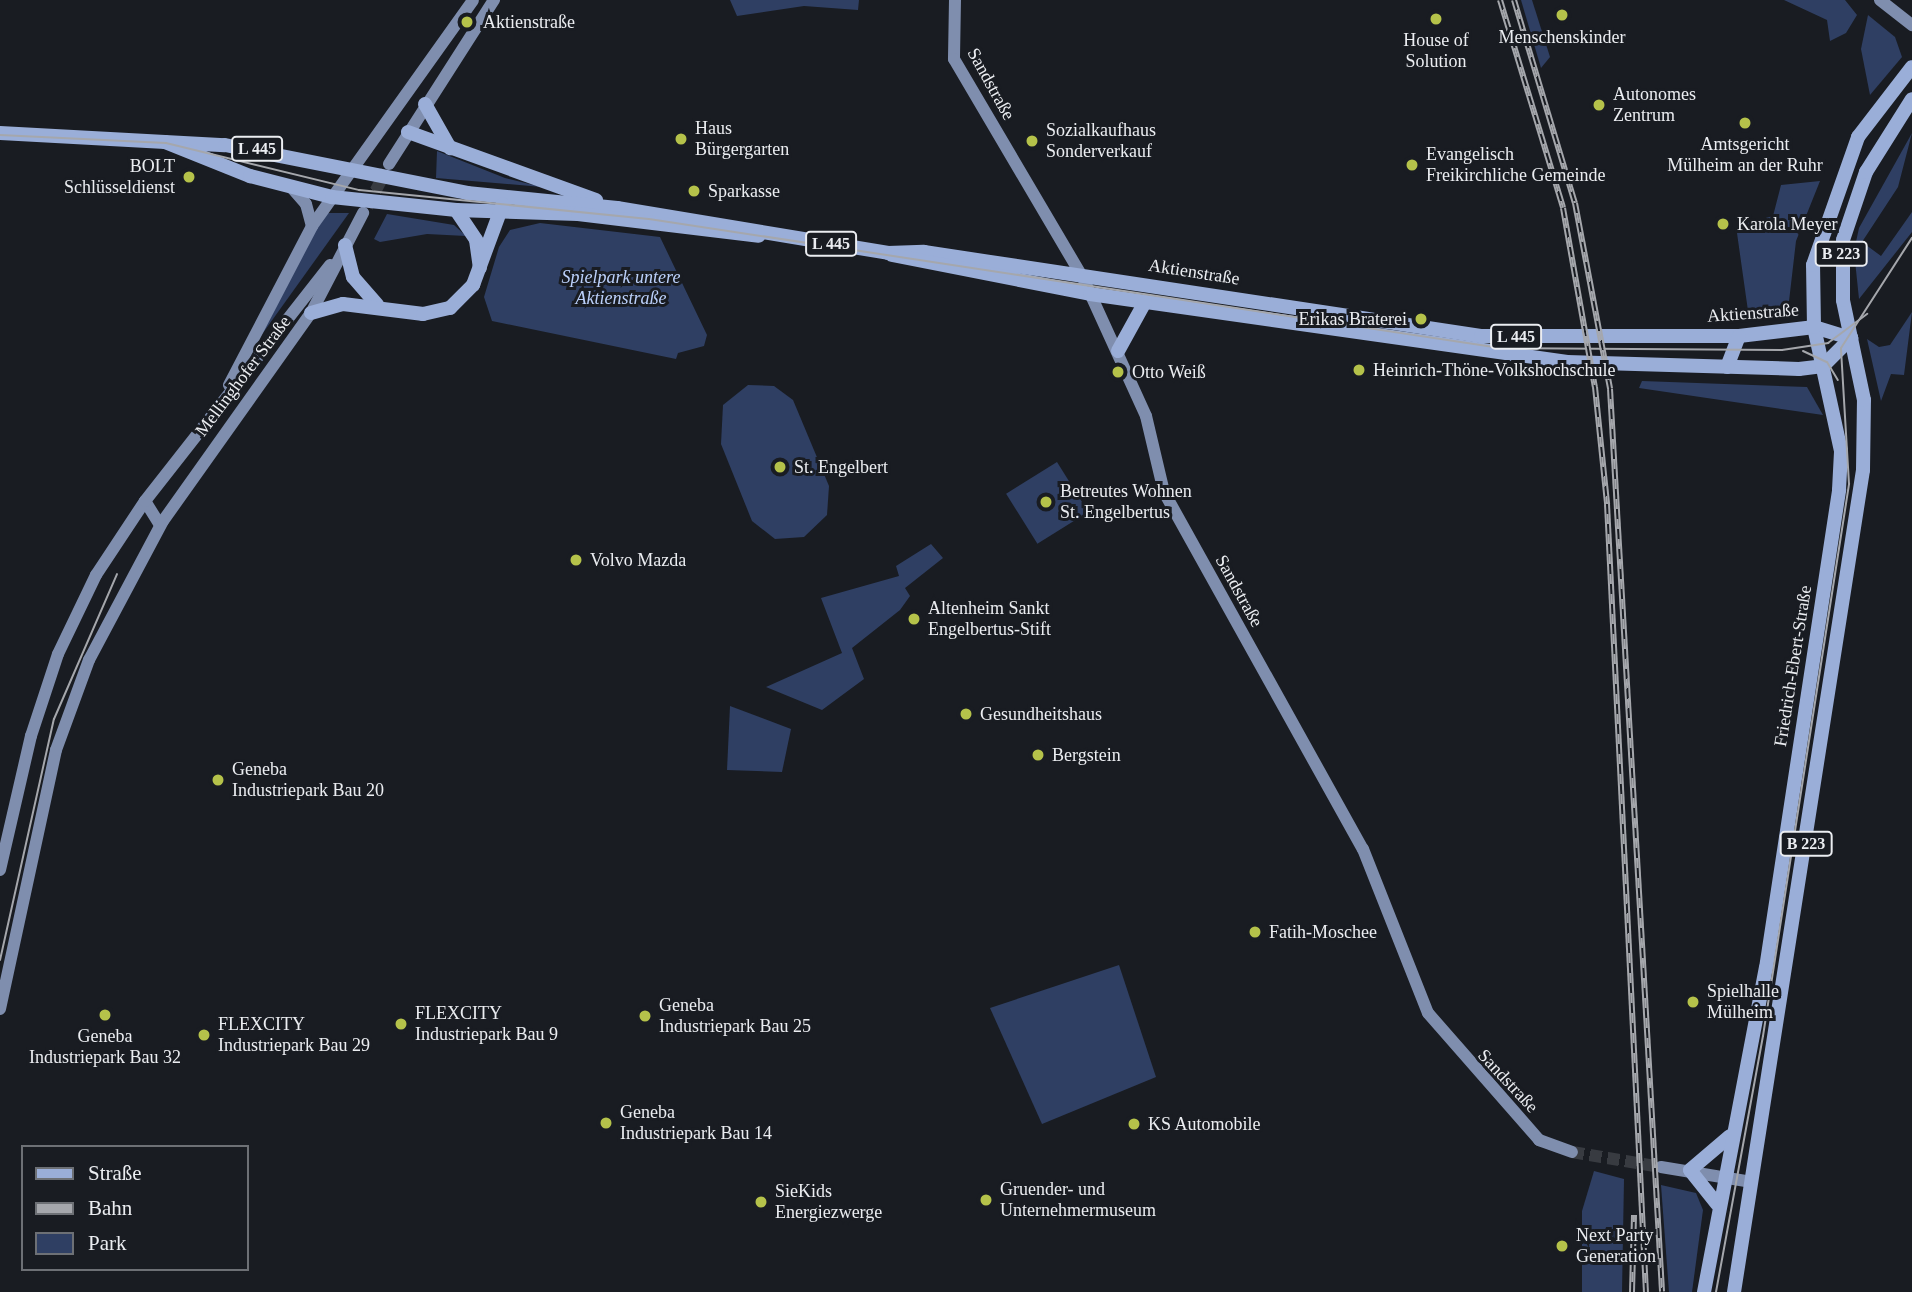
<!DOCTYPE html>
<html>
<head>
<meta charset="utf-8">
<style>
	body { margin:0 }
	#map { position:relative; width:1912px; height:1292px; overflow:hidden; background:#191c22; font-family:"Times New Roman",serif }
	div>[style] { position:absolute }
	.green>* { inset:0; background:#2f3f63; transform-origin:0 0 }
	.secondary-tunnel>* { height:12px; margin-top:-6px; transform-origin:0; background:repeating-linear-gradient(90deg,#383b41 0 12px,transparent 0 18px) }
	.secondary>* { height:12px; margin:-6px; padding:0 6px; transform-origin:6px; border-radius:6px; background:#7f8eae }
	.primary>* { height:14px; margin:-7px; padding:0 7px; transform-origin:7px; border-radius:7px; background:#9aaed8 }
	.tram>* { height:2px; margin:-1px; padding:0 1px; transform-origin:1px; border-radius:1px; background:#a5a7ac }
	.rail>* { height:6px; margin-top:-3px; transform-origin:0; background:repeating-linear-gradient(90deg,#191c22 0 10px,#a5a7ac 0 20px); box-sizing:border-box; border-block:2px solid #a5a7ac }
	.dots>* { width:19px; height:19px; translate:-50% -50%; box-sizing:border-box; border:4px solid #191c22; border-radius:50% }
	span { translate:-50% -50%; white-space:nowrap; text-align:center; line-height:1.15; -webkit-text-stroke:6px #191c22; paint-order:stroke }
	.shield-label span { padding:2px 5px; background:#191c22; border:2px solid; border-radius:5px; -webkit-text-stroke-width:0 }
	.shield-label { font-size:16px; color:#ebedf1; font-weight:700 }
	.poi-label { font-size:18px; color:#ebedf1 }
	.left { translate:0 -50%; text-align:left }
	.right { translate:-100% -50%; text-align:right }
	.street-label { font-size:18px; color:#ebedf1 }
	.park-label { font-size:18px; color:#bbd0fa; font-style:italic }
	.legend { position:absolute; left:21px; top:1145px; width:228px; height:126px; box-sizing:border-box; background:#191c22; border:2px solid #6d7075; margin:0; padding:9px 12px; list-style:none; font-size:21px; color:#ebedf1 }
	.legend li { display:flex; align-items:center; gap:14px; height:35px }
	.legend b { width:35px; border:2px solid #6d7075 }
</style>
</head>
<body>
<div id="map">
	<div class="green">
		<div style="clip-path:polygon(730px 0,859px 0,858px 10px,804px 6px,737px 16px)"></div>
		<div style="clip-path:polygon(1521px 0,1532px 0,1550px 57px,1541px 68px)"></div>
		<div style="clip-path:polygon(1784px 0,1845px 0,1857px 15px,1846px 33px,1830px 41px,1827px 20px)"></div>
		<div style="clip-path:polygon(1868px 15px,1895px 37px,1902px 57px,1870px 95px,1861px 49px)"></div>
		<div style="clip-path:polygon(1912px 133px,1898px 187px,1862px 242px,1881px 256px,1912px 212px,1912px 232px,1859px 299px,1854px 251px,1859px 228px)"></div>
		<div style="clip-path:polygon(437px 151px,505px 178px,542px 187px,436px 178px)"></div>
		<div style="clip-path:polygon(1820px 181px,1796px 241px,1788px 310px,1768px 320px,1749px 318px,1736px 226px,1773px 216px,1781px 185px)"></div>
		<div style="clip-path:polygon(327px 213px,349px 213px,248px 354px,296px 261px)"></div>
		<div style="clip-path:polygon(387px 214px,454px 225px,466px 236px,427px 234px,380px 242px,374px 239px)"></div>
		<div style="clip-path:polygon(540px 223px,660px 237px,707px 335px,704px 346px,678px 353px,676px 359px,492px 321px,484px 297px,499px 247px,510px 230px)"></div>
		<div style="clip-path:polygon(1912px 312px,1904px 375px,1891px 374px,1881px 401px,1867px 339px,1879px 347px,1890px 345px)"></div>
		<div style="clip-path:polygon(1642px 381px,1807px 387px,1823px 415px,1639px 388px)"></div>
		<div style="clip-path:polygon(748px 385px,774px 386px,793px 400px,829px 486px,827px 515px,804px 537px,775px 539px,752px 521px,721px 444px,723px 405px)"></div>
		<div style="left:1057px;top:462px;width:59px;height:60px;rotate:58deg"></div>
		<div style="clip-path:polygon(931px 544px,943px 558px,905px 588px,910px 596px,900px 610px,852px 648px,864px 679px,822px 710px,766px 687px,842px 653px,821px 598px,899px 576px,896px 566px)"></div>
		<div style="clip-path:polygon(730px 706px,791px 729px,782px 772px,727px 770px)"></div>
		<div style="clip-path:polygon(1119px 965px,1156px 1077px,1042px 1124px,990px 1008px)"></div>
		<div style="clip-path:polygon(1594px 1171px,1624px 1179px,1622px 1292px,1582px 1292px,1582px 1211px)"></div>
		<div style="clip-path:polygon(1661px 1185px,1696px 1193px,1703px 1210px,1692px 1292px,1669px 1292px)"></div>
	</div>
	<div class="secondary-tunnel">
		<div style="left:367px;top:207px;width:41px;rotate:-62.2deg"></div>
		<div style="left:1572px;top:1152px;width:90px;rotate:9.6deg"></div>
	</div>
	<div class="secondary">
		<div style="left:955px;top:0;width:59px;rotate:91deg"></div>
		<div style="left:954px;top:59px;width:256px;rotate:59.5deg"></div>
		<div style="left:1084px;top:280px;width:149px;rotate:65.5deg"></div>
		<div style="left:1146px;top:416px;width:78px;rotate:76.7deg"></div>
		<div style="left:1164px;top:492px;width:409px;rotate:60.9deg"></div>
		<div style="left:1363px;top:849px;width:176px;rotate:68.4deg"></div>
		<div style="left:1428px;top:1013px;width:169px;rotate:48.8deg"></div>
		<div style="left:1539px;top:1140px;width:35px;rotate:20deg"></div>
		<div style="left:1880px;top:0;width:41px;rotate:38deg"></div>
		<div style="left:389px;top:164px;width:195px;rotate:-57.4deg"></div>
		<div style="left:292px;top:188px;width:21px;rotate:49deg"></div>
		<div style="left:306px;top:204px;width:23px;rotate:75deg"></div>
		<div style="left:229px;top:385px;width:179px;rotate:-62.4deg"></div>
		<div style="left:312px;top:226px;width:277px;rotate:-54.5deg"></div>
		<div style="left:145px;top:501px;width:28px;rotate:58deg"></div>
		<div style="left:0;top:870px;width:138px;rotate:-77deg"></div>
		<div style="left:31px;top:736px;width:86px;rotate:-71.8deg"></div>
		<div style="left:58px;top:654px;width:88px;rotate:-64.3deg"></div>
		<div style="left:96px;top:575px;width:89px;rotate:-56.5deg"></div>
		<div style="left:145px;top:501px;width:300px;rotate:-51.9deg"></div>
		<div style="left:0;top:1009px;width:265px;rotate:-77.8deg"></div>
		<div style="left:56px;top:750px;width:96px;rotate:-69.9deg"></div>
		<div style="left:89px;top:660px;width:157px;rotate:-62deg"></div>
		<div style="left:163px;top:521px;width:255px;rotate:-54.6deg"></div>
		<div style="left:311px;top:313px;width:113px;rotate:-62.5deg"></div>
		<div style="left:1661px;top:1167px;width:92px;rotate:9.4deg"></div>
	</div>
	<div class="primary">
		<div style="left:425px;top:104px;width:51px;rotate:60.4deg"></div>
		<div style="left:408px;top:132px;width:200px;rotate:19.9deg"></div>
		<div style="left:0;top:133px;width:225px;rotate:3.1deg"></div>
		<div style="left:225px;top:145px;width:247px;rotate:11.2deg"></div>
		<div style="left:467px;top:193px;width:151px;rotate:5.7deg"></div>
		<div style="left:617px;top:208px;width:275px;rotate:9.4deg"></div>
		<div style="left:888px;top:253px;width:36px;rotate:-2deg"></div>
		<div style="left:924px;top:252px;width:563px;rotate:8.58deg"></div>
		<div style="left:1481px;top:336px;width:258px"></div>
		<div style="left:1739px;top:336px;width:76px;rotate:-6.8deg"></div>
		<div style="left:1814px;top:327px;width:39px;rotate:17deg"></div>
		<div style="left:165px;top:142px;width:92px;rotate:21.8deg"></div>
		<div style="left:250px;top:176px;width:85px;rotate:14.4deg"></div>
		<div style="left:332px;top:197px;width:125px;rotate:6deg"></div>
		<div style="left:456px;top:210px;width:122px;rotate:1.9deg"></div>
		<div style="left:578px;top:214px;width:182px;rotate:6.9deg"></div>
		<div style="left:456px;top:210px;width:36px;rotate:56deg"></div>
		<div style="left:476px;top:240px;width:28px;rotate:82deg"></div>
		<div style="left:345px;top:245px;width:33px;rotate:76deg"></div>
		<div style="left:353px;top:277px;width:37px;rotate:49deg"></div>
		<div style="left:892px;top:255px;width:202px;rotate:11.1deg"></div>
		<div style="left:1090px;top:294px;width:482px;rotate:8.1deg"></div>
		<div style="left:1567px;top:362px;width:232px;rotate:1.7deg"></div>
		<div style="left:1799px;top:369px;width:24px;rotate:-7deg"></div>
		<div style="left:1823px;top:366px;width:40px;rotate:-45deg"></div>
		<div style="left:311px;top:313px;width:33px;rotate:-16deg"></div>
		<div style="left:343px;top:304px;width:81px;rotate:7.1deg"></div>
		<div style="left:423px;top:314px;width:28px;rotate:-13deg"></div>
		<div style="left:450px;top:308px;width:33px;rotate:-45deg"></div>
		<div style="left:473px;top:285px;width:86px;rotate:-69.7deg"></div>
		<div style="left:1118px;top:351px;width:56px;rotate:-61.1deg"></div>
		<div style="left:1727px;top:367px;width:33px;rotate:-69deg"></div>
		<div style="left:1717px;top:1204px;width:43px;rotate:-128.5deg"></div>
		<div style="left:1690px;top:1170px;width:52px;rotate:-40.4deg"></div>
		<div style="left:1704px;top:1292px;width:330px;rotate:-79.2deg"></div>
		<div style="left:1766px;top:968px;width:484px;rotate:-81.3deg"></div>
		<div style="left:1839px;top:490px;width:39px;rotate:-87deg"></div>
		<div style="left:1841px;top:451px;width:127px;rotate:-102.3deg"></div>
		<div style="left:1814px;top:327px;width:62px;rotate:-90.9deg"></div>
		<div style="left:1813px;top:265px;width:136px;rotate:-70.6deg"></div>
		<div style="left:1858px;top:137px;width:88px;rotate:-52.4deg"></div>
		<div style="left:1734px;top:1292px;width:832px;rotate:-81.08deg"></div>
		<div style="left:1863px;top:470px;width:70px;rotate:-89.2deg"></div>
		<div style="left:1864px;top:400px;width:102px;rotate:-101.9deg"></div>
		<div style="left:1843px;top:300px;width:60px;rotate:-90deg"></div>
		<div style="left:1843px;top:240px;width:72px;rotate:-71.3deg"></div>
		<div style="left:1866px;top:172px;width:86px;rotate:-57.8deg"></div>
	</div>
	<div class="tram">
		<div style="left:0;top:135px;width:166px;rotate:2.8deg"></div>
		<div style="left:166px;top:143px;width:199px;rotate:13.7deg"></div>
		<div style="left:359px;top:190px;width:291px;rotate:5.7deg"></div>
		<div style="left:649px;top:219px;width:861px;rotate:8.62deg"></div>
		<div style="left:1500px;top:348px;width:282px;rotate:0.4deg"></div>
		<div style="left:1782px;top:350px;width:47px;rotate:-8.7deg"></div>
		<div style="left:1828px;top:343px;width:49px;rotate:-36.6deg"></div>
		<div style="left:1803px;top:351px;width:26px;rotate:25deg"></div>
		<div style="left:1827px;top:362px;width:21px;rotate:59deg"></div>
		<div style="left:0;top:960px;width:247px;rotate:-77.4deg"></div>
		<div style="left:54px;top:719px;width:158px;rotate:-66.5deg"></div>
		<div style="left:1716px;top:1292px;width:260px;rotate:-79.6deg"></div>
		<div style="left:1763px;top:1036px;width:559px;rotate:-81.14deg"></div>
		<div style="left:1849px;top:484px;width:136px;rotate:-93.4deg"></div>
		<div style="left:1841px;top:348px;width:131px;rotate:-57.2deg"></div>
	</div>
	<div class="rail">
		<div style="left:1500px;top:0;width:217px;rotate:73.1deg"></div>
		<div style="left:1563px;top:208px;width:182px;rotate:79.9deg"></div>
		<div style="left:1595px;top:387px;width:118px;rotate:84.1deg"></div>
		<div style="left:1607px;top:504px;width:789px;rotate:87.17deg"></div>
		<div style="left:1514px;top:0;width:212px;rotate:73.3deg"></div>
		<div style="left:1575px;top:203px;width:189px;rotate:79.3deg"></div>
		<div style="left:1610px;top:389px;width:904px;rotate:86.7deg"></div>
		<div style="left:1632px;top:1292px;width:77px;rotate:-88.5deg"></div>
	</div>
	<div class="dots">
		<div style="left:1562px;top:15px;background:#b5c24a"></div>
		<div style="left:1436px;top:19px;background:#b5c24a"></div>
		<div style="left:467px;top:22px;background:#b5c24a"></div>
		<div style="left:1599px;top:105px;background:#b5c24a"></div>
		<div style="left:1745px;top:123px;background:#b5c24a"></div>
		<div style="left:681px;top:139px;background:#b5c24a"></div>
		<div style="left:1032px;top:141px;background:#b5c24a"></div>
		<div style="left:1412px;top:165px;background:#b5c24a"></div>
		<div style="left:189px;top:177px;background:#b5c24a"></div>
		<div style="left:694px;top:191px;background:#b5c24a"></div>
		<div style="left:1723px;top:224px;background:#b5c24a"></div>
		<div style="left:1421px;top:319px;background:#b5c24a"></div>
		<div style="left:1359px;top:370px;background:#b5c24a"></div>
		<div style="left:1118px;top:372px;background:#b5c24a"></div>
		<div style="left:780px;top:467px;background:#b5c24a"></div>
		<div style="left:1046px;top:502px;background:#b5c24a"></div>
		<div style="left:576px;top:560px;background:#b5c24a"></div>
		<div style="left:914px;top:619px;background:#b5c24a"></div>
		<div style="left:966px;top:714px;background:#b5c24a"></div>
		<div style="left:1038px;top:755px;background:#b5c24a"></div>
		<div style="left:218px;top:780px;background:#b5c24a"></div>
		<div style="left:1255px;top:932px;background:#b5c24a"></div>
		<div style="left:1693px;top:1002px;background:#b5c24a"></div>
		<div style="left:105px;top:1015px;background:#b5c24a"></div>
		<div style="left:645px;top:1016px;background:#b5c24a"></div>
		<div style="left:401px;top:1024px;background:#b5c24a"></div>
		<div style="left:204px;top:1035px;background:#b5c24a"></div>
		<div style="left:606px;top:1123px;background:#b5c24a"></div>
		<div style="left:1134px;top:1124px;background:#b5c24a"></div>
		<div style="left:986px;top:1200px;background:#b5c24a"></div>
		<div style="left:761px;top:1202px;background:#b5c24a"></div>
		<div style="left:1562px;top:1246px;background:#b5c24a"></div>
	</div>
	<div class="shield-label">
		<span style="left:257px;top:149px">L 445</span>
		<span style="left:831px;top:244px">L 445</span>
		<span style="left:1841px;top:254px">B 223</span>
		<span style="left:1516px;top:337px">L 445</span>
		<span style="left:1806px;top:844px">B 223</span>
	</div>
	<div class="poi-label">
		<span class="left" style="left:483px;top:22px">Aktienstraße</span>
		<span style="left:1562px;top:37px">Menschenskinder</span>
		<span style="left:1436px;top:51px">House of<br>Solution</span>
		<span class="left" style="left:1613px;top:105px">Autonomes<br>Zentrum</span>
		<span class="left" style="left:695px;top:139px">Haus<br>Bürgergarten</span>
		<span class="left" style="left:1046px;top:141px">Sozialkaufhaus<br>Sonderverkauf</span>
		<span style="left:1745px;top:155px">Amtsgericht<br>Mülheim an der Ruhr</span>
		<span class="left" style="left:1426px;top:165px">Evangelisch<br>Freikirchliche Gemeinde</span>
		<span class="right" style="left:175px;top:177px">BOLT<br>Schlüsseldienst</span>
		<span class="left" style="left:708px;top:191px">Sparkasse</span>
		<span class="left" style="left:1737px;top:224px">Karola Meyer</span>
		<span class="right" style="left:1407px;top:319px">Erikas Braterei</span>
		<span class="left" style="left:1373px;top:370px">Heinrich-Thöne-Volkshochschule</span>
		<span class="left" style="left:1132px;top:372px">Otto Weiß</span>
		<span class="left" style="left:794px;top:467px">St. Engelbert</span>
		<span class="left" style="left:1060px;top:502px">Betreutes Wohnen<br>St. Engelbertus</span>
		<span class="left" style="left:590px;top:560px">Volvo Mazda</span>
		<span class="left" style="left:928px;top:619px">Altenheim Sankt<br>Engelbertus-Stift</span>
		<span class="left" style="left:980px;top:714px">Gesundheitshaus</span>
		<span class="left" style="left:1052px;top:755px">Bergstein</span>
		<span class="left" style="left:232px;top:780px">Geneba<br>Industriepark Bau 20</span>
		<span class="left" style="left:1269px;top:932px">Fatih-Moschee</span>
		<span class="left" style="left:1707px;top:1002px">Spielhalle<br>Mülheim</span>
		<span class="left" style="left:659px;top:1016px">Geneba<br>Industriepark Bau 25</span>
		<span class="left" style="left:415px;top:1024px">FLEXCITY<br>Industriepark Bau 9</span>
		<span class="left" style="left:218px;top:1035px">FLEXCITY<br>Industriepark Bau 29</span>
		<span style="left:105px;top:1047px">Geneba<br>Industriepark Bau 32</span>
		<span class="left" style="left:620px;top:1123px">Geneba<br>Industriepark Bau 14</span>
		<span class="left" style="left:1148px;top:1124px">KS Automobile</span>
		<span class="left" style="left:1000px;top:1200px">Gruender- und<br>Unternehmermuseum</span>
		<span class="left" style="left:775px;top:1202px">SieKids<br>Energiezwerge</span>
		<span class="left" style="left:1576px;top:1246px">Next Party<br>Generation</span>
	</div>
	<div class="street-label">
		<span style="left:991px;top:84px;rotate:61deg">Sandstraße</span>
		<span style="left:1194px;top:272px;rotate:9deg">Aktienstraße</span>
		<span style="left:1753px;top:313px;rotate:-4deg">Aktienstraße</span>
		<span style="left:243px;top:376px;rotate:-53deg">Mellinghofer Straße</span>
		<span style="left:1239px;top:591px;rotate:61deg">Sandstraße</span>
		<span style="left:1793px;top:666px;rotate:-81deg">Friedrich-Ebert-Straße</span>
		<span style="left:1508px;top:1081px;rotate:47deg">Sandstraße</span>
	</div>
	<div class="park-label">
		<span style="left:621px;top:288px">Spielpark untere<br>Aktienstraße</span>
	</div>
	<ul class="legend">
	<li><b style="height:9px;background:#9aaed8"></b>Straße</li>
	<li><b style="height:9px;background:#a5a7ac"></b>Bahn</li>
	<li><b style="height:19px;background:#2f3f63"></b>Park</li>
	</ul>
</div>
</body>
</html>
